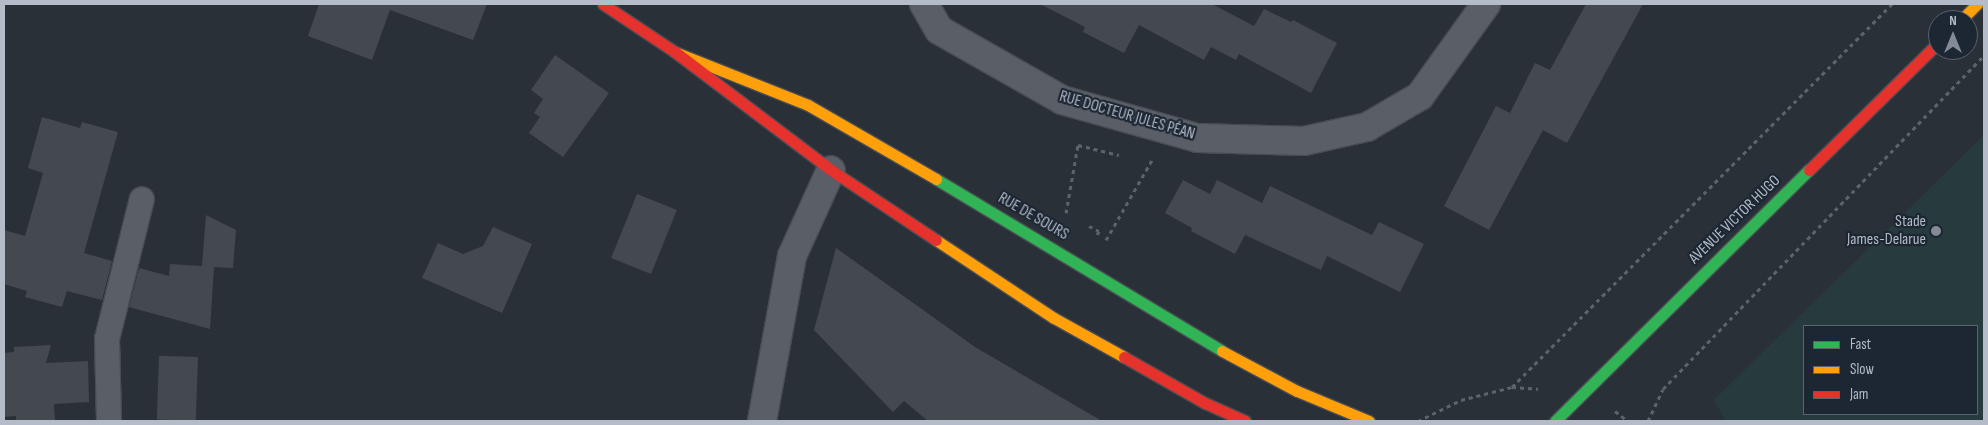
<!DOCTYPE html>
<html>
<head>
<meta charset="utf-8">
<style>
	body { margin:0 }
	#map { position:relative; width:1988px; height:425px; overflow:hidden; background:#2a3038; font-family:"Sofia Sans Condensed",sans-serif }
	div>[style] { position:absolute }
	.green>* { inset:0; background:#273a3e }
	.building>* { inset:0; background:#444950; transform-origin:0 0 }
	.path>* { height:3px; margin-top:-1.5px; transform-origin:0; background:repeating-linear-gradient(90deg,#5d636a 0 4px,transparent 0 8px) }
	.roads { filter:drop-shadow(1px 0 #484c53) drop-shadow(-1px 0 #484c53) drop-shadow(0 1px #484c53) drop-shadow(0 -1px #484c53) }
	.lane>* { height:24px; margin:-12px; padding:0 12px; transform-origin:12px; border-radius:12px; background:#5a5e66 }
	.street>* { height:28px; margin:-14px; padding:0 14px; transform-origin:14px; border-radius:14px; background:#5a5e66 }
	.fast>* { height:11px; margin:-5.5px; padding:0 5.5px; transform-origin:5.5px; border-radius:5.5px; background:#30b455 }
	.slow>* { height:11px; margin:-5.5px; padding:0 5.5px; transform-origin:5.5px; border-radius:5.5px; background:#ff9f0a }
	.jam>* { height:11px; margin:-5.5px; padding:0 5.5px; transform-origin:5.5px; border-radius:5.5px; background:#e5322d }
	.dots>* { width:14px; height:14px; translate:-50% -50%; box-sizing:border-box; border:2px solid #1d2633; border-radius:50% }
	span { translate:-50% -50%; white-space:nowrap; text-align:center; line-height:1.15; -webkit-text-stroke:4.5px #1d2633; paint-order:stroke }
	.street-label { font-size:16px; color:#b4bcc9 }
	.poi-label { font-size:16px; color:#b4bcc9 }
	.right { translate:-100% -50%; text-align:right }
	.frame { position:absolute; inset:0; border:5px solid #b4bcc9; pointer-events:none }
	.legend { position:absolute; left:1803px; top:325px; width:175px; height:90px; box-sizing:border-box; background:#1d2633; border:1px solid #59626f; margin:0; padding:6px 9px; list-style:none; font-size:15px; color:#b4bcc9 }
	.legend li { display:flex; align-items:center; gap:10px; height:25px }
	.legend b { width:25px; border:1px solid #59626f }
	.north { position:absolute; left:1928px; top:10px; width:50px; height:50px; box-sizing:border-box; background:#1d2633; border:1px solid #59626f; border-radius:50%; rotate:0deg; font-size:14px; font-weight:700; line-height:20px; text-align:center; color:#b4bcc9 }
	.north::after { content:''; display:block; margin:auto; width:18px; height:22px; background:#848b96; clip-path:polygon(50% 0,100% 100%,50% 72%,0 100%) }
</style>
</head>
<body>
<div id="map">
	<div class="green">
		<div style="clip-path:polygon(evenodd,1984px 135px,1984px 421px,1726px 421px,1714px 400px,1984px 135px,1804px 326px,1977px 326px,1977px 414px,1804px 414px,1804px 326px)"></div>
	</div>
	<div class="building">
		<div style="clip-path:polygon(319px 4px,487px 4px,473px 40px,390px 10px,372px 60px,308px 36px)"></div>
		<div style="clip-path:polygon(1040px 4px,1212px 4px,1254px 26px,1264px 9px,1291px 22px,1293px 20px,1337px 43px,1311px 93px,1239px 54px,1236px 60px,1211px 47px,1204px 60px,1139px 25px,1124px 53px,1083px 32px,1085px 27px)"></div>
		<div style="clip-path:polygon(1586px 4px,1643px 4px,1567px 143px,1543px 130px,1489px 230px,1444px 206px,1496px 106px,1510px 113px,1535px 63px,1550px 70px)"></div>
		<div style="clip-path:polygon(555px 55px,609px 93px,563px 157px,529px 133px,540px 117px,534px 113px,543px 99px,531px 90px)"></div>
		<div style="clip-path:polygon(42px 117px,80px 128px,82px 122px,118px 132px,84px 253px,112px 261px,102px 300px,67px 291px,62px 307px,25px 297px,27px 291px,4px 284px,4px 230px,25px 236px,43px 173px,28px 168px)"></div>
		<div style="clip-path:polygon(1183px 180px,1210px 194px,1217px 180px,1262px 203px,1270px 186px,1372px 235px,1379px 222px,1424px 244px,1400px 292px,1327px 256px,1321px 270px,1245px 235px,1235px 254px,1191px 231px,1192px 228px,1165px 213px)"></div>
		<div style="left:637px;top:194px;width:43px;height:69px;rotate:22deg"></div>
		<div style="clip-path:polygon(206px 215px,236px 230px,233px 268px,214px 267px,210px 329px,129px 307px,139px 268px,169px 276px,170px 264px,202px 266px)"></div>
		<div style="clip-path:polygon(493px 227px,532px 244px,502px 313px,422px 278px,438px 243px,463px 254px,483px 246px)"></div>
		<div style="clip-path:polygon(836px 248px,975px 347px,1102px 421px,928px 421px,904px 401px,893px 412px,814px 330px)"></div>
		<div style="clip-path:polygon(51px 345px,46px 363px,88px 361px,89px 402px,54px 404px,55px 421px,16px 421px,16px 416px,4px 417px,4px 353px,14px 352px,14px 347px)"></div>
		<div style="left:198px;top:357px;width:64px;height:39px;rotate:92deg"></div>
	</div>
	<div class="path">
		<div style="left:1066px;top:213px;width:69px;rotate:-80deg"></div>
		<div style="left:1078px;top:145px;width:42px;rotate:13.7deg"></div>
		<div style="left:1089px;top:226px;width:11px;rotate:27deg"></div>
		<div style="left:1099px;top:231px;width:4px;rotate:117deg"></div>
		<div style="left:1106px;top:240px;width:92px;rotate:-60.1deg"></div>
		<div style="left:1512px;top:387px;width:540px;rotate:-45.23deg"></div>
		<div style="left:1615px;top:411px;width:16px;rotate:38deg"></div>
		<div style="left:1418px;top:421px;width:48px;rotate:-26deg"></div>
		<div style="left:1461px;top:400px;width:53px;rotate:-14.3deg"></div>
		<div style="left:1512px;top:387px;width:26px;rotate:4deg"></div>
		<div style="left:1648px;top:421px;width:35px;rotate:-65deg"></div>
		<div style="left:1663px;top:389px;width:463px;rotate:-46.1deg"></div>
	</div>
	<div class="roads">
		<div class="lane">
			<div style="left:109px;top:421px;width:82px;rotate:-91.4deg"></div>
			<div style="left:107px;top:339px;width:144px;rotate:-76deg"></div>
		</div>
		<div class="street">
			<div style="left:924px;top:4px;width:30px;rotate:60deg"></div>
			<div style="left:939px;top:30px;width:142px;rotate:29.6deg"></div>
			<div style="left:1062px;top:100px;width:140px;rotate:15.7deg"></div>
			<div style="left:1197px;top:138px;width:107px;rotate:1.6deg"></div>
			<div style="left:1304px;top:141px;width:65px;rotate:-12.5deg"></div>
			<div style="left:1367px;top:127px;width:61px;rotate:-30.3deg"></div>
			<div style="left:1420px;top:96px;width:113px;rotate:-54.3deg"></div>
			<div style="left:762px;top:421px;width:168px;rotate:-79.7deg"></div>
			<div style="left:792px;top:256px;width:94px;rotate:-65.6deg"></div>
		</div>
		<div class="fast">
			<div style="left:936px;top:179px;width:334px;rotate:31deg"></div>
			<div style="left:1555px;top:421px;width:357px;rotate:-44.7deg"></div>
		</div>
		<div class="slow">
			<div style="left:1961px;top:20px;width:23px;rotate:-45deg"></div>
			<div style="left:675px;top:52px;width:143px;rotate:21.7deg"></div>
			<div style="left:808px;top:105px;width:148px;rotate:30deg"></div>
			<div style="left:936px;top:240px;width:141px;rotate:33.5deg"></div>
			<div style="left:1054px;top:318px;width:80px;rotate:29.1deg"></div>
			<div style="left:1222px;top:351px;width:85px;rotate:28.1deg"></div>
			<div style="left:1297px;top:391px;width:78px;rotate:22.6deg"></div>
		</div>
		<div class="jam">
			<div style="left:603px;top:4px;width:87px;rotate:33.7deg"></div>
			<div style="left:675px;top:52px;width:196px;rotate:37.1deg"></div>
			<div style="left:831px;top:170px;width:126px;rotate:33.7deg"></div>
			<div style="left:1809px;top:170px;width:181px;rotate:-44.6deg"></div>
			<div style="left:1124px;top:357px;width:93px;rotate:29.6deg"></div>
			<div style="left:1205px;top:403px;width:44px;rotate:24.2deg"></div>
		</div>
	</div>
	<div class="dots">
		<div style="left:1936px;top:231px;background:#848b96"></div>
	</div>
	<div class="street-label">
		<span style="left:1127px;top:116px;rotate:16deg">RUE DOCTEUR JULES PÉAN</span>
		<span style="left:1033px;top:217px;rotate:30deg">RUE DE SOURS</span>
		<span style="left:1735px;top:220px;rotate:-44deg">AVENUE VICTOR HUGO</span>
	</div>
	<div class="poi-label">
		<span class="right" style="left:1926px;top:231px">Stade<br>James-Delarue</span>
	</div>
	<div class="frame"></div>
	<ul class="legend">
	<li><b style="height:6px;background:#30b455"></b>Fast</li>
	<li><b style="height:6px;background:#ff9f0a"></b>Slow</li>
	<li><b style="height:6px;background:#e5322d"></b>Jam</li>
	</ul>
	<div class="north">N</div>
</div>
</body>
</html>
